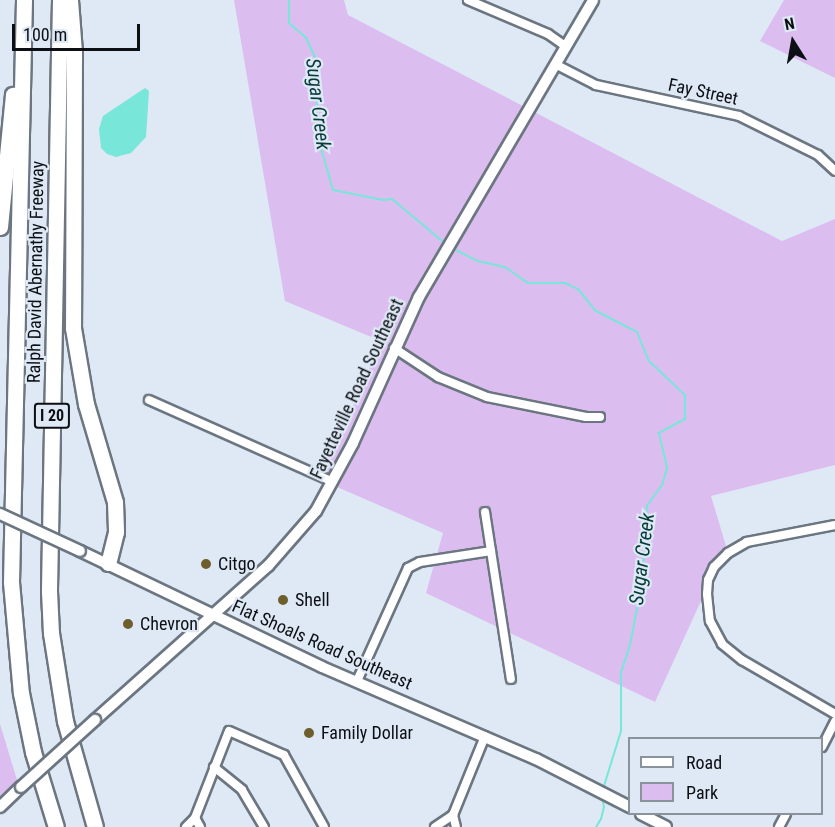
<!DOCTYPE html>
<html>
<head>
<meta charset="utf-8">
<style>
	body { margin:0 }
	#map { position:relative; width:835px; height:827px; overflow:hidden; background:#dee9f5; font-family:"Roboto Condensed",sans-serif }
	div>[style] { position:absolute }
	.green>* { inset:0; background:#dcbdef }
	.water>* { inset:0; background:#78e6d9 }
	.stream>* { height:2px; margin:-1px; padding:0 1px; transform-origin:1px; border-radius:1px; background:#78e6d9 }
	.roads { filter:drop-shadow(2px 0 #6c7681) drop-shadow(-2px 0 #6c7681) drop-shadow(0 2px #6c7681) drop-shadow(0 -2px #6c7681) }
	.minor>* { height:8px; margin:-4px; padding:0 4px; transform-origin:4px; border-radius:4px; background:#fff }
	.tertiary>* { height:10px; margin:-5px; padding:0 5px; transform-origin:5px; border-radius:5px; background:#fff }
	.motorway>* { height:15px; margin:-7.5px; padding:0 7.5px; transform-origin:7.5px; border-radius:7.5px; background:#fff }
	.bridges { filter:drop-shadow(2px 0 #6c7681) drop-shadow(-2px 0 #6c7681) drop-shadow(0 2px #6c7681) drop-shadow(0 -2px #6c7681) }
	.tertiary-bridge>* { height:10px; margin:-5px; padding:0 5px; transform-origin:5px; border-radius:5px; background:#fff }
	.dots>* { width:16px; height:16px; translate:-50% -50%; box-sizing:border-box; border:3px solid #dee9f5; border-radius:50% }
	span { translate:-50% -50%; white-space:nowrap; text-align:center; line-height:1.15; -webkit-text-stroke:4.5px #dee9f5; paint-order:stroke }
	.shield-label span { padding:2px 4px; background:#dee9f5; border:2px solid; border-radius:4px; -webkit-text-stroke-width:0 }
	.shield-label { font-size:16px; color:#0c0f13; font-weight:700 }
	.street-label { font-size:18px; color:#0c0f13 }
	.poi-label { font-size:18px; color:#0c0f13 }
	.left { translate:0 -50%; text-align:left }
	.water-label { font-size:20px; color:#053c37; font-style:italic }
	.legend { position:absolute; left:628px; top:737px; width:195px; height:78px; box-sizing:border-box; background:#dee9f5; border:2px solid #8a929b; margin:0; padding:8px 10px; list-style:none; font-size:18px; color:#0c0f13 }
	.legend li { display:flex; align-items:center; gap:12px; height:30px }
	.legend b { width:30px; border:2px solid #8a929b }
	.north { position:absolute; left:763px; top:12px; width:60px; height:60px; -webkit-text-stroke:4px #dee9f5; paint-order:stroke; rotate:349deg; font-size:16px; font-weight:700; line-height:24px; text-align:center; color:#0c0f13 }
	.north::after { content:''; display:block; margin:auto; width:21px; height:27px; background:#0c0f13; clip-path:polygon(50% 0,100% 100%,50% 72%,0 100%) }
	.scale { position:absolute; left:12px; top:24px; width:128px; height:27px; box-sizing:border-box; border:3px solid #0c0f13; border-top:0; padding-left:8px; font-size:18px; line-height:21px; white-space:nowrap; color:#0c0f13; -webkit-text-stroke:4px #dee9f5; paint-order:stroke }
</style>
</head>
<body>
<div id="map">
	<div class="green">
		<div style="clip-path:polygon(234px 0,344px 0,348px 15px,782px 241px,835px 219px,835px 465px,711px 496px,726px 546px,655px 702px,426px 593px,443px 533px,321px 480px,381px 341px,285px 301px)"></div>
		<div style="clip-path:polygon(784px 0,835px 0,835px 78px,760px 41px)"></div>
		<div style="clip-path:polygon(0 724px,21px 793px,0 810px)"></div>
	</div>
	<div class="water">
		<div style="clip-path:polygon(145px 88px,149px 91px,146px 137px,131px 153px,116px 157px,107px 154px,101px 148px,99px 129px,103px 116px)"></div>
	</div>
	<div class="stream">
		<div style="left:289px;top:0;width:23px;rotate:90deg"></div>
		<div style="left:289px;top:23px;width:23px;rotate:41deg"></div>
		<div style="left:306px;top:38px;width:21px;rotate:65deg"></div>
		<div style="left:315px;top:57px;width:84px;rotate:87.3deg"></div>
		<div style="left:319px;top:141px;width:51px;rotate:74.1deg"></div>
		<div style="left:333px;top:190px;width:51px;rotate:11.3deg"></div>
		<div style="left:383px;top:200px;width:9px;rotate:-6deg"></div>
		<div style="left:392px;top:199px;width:72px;rotate:39.9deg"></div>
		<div style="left:452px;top:248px;width:29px;rotate:27deg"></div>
		<div style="left:478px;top:261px;width:28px;rotate:13deg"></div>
		<div style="left:505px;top:267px;width:28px;rotate:35deg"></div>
		<div style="left:528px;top:283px;width:37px"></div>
		<div style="left:565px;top:283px;width:14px;rotate:25deg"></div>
		<div style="left:578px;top:289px;width:28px;rotate:51deg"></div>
		<div style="left:596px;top:311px;width:46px;rotate:27.1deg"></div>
		<div style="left:637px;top:332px;width:31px;rotate:68deg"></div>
		<div style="left:649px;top:361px;width:50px;rotate:43.4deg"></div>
		<div style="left:685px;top:395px;width:24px;rotate:90deg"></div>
		<div style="left:685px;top:419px;width:30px;rotate:152deg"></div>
		<div style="left:659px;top:433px;width:36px;rotate:77deg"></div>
		<div style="left:667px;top:468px;width:18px;rotate:106deg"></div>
		<div style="left:662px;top:485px;width:26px;rotate:126deg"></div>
		<div style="left:647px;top:506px;width:76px;rotate:93.8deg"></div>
		<div style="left:642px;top:582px;width:64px;rotate:100.8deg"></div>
		<div style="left:630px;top:645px;width:28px;rotate:108deg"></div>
		<div style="left:621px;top:672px;width:59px;rotate:90deg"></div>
		<div style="left:621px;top:731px;width:61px;rotate:107.2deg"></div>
		<div style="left:596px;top:827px;width:9px;rotate:-58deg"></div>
		<div style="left:601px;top:819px;width:12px;rotate:-76deg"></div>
		<div style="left:604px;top:807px;width:10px;rotate:-101deg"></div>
	</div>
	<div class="roads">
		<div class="minor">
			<div style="left:468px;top:0;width:87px;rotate:23deg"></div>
			<div style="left:548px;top:34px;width:21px;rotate:35deg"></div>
			<div style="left:555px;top:64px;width:46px;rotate:27.1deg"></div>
			<div style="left:596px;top:85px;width:146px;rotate:12.2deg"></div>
			<div style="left:739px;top:116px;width:88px;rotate:26.3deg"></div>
			<div style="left:818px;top:155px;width:23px;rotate:43deg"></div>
			<div style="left:394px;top:348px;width:53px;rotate:33.4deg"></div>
			<div style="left:438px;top:377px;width:53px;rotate:22.2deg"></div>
			<div style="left:487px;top:397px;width:101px;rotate:11.4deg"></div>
			<div style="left:586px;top:417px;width:14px"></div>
			<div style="left:149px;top:400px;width:201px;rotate:24deg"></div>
			<div style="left:485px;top:512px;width:169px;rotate:81.2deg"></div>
			<div style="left:835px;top:525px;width:90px;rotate:169.1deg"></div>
			<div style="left:747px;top:542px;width:22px;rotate:150deg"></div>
			<div style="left:728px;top:553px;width:20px;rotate:135deg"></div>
			<div style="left:714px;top:567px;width:14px;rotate:115deg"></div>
			<div style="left:708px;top:580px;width:14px;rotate:94deg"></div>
			<div style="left:707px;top:594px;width:27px;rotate:84deg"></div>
			<div style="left:710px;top:621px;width:26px;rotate:62deg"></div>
			<div style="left:722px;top:644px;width:26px;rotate:39deg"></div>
			<div style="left:742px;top:660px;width:108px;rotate:30.1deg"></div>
			<div style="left:357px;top:681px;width:124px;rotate:-65.7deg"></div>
			<div style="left:408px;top:568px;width:13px;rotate:-27deg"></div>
			<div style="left:420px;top:562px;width:72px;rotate:-8.8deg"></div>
			<div style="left:822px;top:747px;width:29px;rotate:-63deg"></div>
			<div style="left:214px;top:767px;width:36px;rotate:39deg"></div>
			<div style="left:242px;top:790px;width:43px;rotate:59.3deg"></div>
			<div style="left:453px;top:815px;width:12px;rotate:76deg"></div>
			<div style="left:186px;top:827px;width:13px;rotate:-45deg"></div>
			<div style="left:200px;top:827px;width:10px;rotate:-119deg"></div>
			<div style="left:195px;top:818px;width:93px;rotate:-68.7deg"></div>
			<div style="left:229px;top:731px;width:60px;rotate:23.6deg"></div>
			<div style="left:284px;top:755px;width:82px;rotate:60.9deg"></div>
			<div style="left:435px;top:827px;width:22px;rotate:-34deg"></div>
			<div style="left:453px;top:815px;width:85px;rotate:-67.9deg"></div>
			<div style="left:779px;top:827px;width:15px;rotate:-62deg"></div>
		</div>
		<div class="tertiary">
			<div style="left:80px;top:551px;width:268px;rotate:25.6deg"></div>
			<div style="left:322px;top:667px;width:233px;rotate:23.3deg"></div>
			<div style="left:536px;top:759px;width:106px;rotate:27.1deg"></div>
			<div style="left:95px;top:720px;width:232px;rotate:-41.7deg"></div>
			<div style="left:268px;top:566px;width:73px;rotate:-48.9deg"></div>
			<div style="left:316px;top:511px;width:77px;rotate:-61.4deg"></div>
			<div style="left:353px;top:443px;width:160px;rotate:-65.7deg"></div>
			<div style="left:419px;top:297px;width:344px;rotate:-59.6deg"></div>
			<div style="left:0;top:807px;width:29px;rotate:-44deg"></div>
			<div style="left:641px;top:814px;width:28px;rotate:27deg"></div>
		</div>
		<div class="motorway">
			<div style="left:24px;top:0;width:582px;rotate:91.28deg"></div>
			<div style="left:11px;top:582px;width:111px;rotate:84.9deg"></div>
			<div style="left:21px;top:693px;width:60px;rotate:78.5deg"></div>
			<div style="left:33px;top:752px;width:78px;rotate:73deg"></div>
			<div style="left:60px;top:0;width:591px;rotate:91.07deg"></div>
			<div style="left:49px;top:591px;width:42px;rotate:87.3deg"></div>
			<div style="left:51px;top:633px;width:89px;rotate:81deg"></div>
			<div style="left:65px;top:721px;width:110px;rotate:74.2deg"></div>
			<div style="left:70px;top:0;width:52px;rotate:85.6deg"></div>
			<div style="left:74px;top:52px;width:276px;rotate:90.2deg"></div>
			<div style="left:73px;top:328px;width:77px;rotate:80.3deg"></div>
			<div style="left:86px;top:404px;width:102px;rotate:73.5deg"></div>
			<div style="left:115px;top:502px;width:30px;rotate:88deg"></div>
			<div style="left:116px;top:532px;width:32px;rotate:104deg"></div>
			<div style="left:0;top:227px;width:133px;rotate:-84.4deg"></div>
		</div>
	</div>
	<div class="bridges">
		<div class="tertiary-bridge">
			<div style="left:0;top:514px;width:88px;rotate:24.8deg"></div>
			<div style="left:21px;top:787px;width:100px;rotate:-42.2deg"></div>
		</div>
	</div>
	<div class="dots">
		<div style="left:206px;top:564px;background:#6e5e2b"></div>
		<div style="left:283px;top:600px;background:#6e5e2b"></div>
		<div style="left:128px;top:624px;background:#6e5e2b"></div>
		<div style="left:309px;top:733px;background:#6e5e2b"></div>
	</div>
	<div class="shield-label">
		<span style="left:52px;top:416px">I 20</span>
	</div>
	<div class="street-label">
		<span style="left:703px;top:92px;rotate:12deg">Fay Street</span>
		<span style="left:36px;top:272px;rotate:-89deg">Ralph David Abernathy Freeway</span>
		<span style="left:357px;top:389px;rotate:-65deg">Fayetteville Road Southeast</span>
		<span style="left:322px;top:645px;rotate:24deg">Flat Shoals Road Southeast</span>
	</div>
	<div class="poi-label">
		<span class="left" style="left:218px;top:564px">Citgo</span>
		<span class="left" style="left:295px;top:600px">Shell</span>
		<span class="left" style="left:140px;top:624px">Chevron</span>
		<span class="left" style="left:321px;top:733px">Family Dollar</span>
	</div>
	<div class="water-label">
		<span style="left:318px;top:104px;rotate:83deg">Sugar Creek</span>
		<span style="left:642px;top:559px;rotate:-83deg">Sugar Creek</span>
	</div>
	<ul class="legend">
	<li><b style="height:8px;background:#fff"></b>Road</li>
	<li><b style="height:16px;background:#dcbdef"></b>Park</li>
	</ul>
	<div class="north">N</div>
	<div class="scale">100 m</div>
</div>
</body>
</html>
